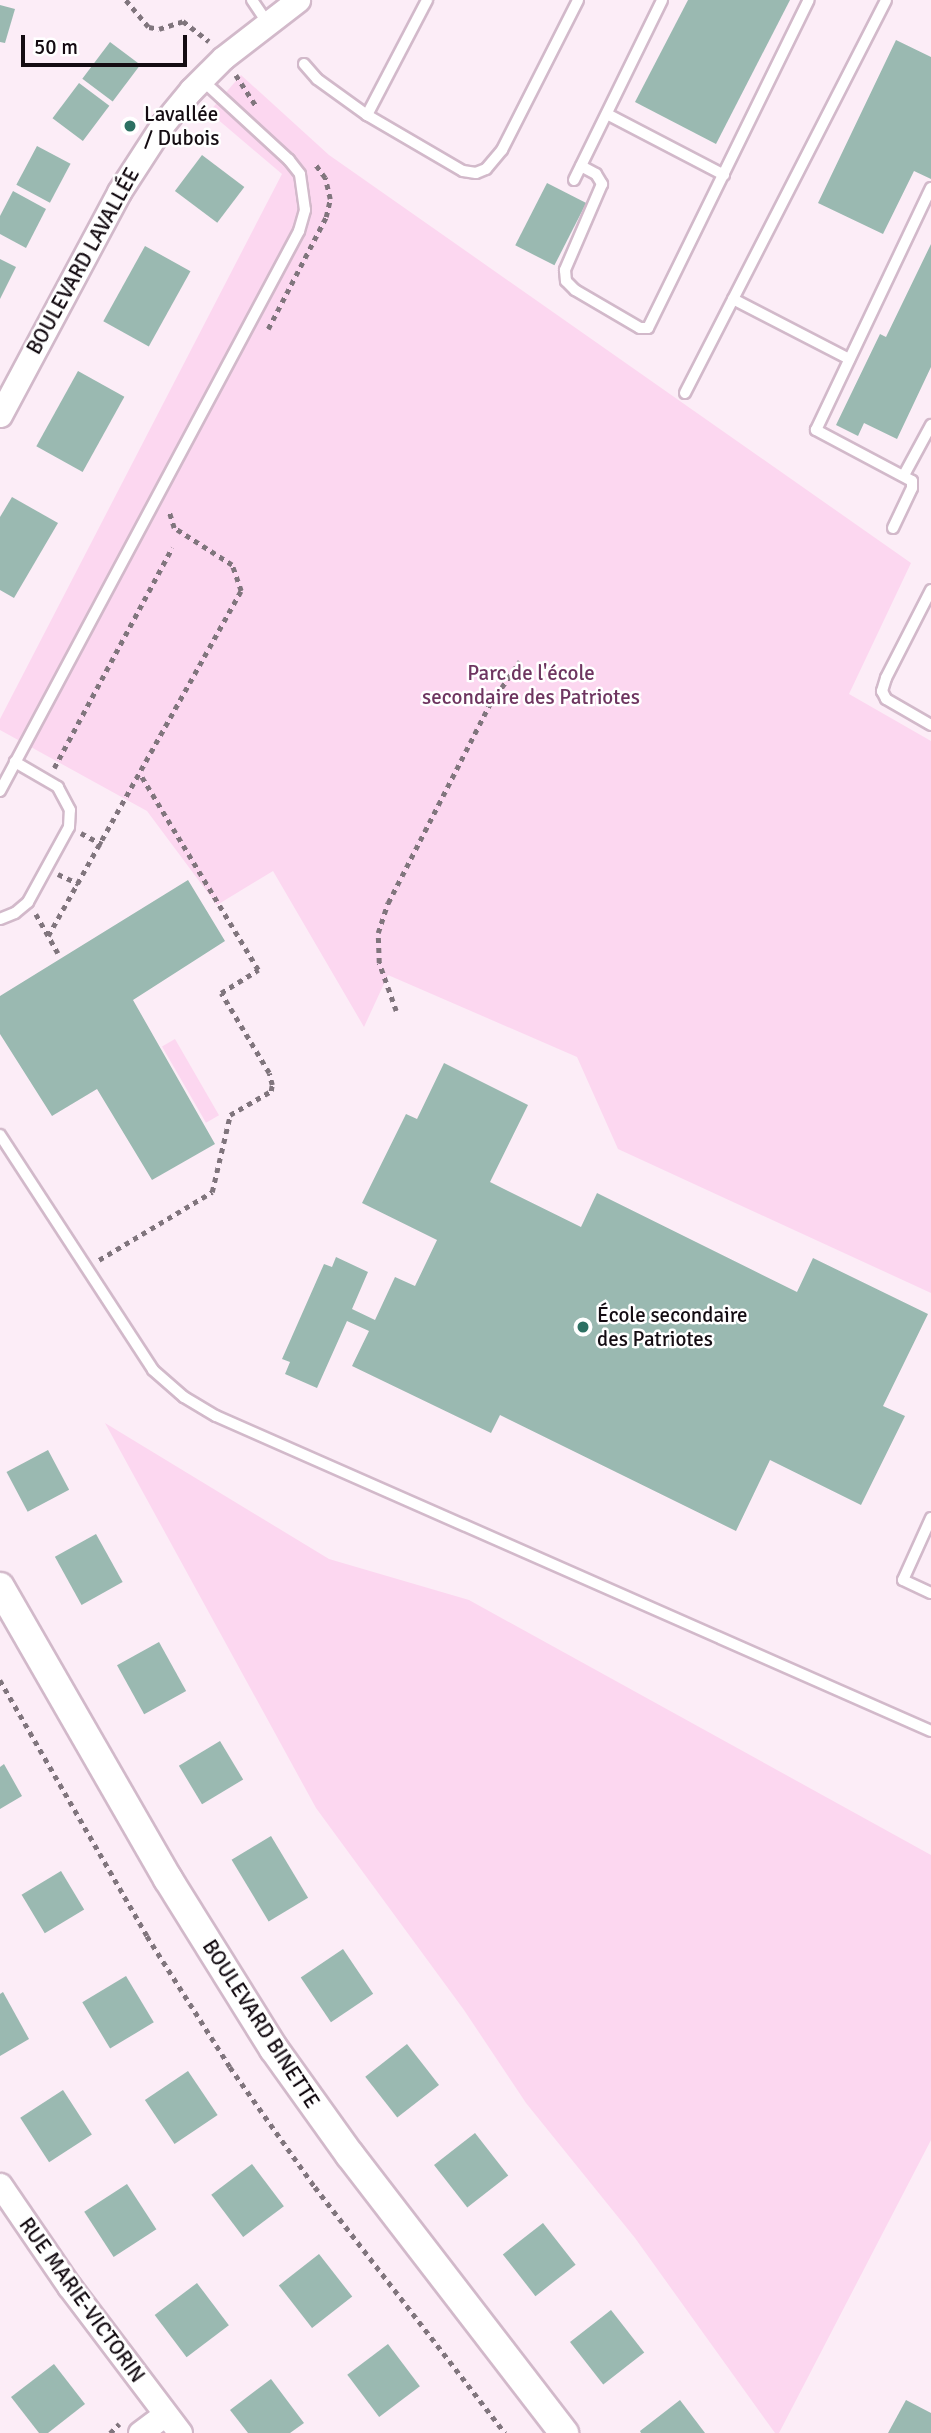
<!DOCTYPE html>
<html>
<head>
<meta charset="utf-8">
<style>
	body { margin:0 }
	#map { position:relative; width:931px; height:2433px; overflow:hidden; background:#fcedf7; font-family:Signika,sans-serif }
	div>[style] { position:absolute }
	.green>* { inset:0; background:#fcd7f0; transform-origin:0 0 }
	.building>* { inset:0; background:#9ab9b1; transform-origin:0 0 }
	.path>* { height:4.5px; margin-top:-2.25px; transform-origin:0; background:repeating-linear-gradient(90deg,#80757d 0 5px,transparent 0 10px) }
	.roads { filter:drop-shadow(2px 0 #d2b9ca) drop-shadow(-2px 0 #d2b9ca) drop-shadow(0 2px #d2b9ca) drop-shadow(0 -2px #d2b9ca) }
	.service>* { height:10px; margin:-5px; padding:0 5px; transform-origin:5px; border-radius:5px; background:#fff }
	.minor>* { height:23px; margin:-11.5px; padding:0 11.5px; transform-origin:11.5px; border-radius:11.5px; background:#fff }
	.tertiary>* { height:28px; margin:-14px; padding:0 14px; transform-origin:14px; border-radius:14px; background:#fff }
	.dots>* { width:19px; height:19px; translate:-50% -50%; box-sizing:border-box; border:4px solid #fff; border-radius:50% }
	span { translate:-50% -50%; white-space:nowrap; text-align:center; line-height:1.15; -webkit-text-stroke:5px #fff; paint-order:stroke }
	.poi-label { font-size:21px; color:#140c12 }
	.left { translate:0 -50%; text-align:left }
	.street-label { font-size:21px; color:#140c12 }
	.park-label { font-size:21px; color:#6e3560 }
	.scale { position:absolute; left:21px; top:35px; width:166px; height:32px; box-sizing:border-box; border:4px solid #140c12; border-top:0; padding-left:9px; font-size:21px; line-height:24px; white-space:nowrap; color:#140c12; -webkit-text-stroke:5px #fff; paint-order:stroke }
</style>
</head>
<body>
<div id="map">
	<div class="green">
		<div style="clip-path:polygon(241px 75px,329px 155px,911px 563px,849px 694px,931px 741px,931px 1293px,618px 1149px,577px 1057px,388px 975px,364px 1027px,273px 871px,217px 905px,147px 811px,0 730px,0 719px,282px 174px,209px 112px)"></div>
		<div style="left:175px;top:1039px;width:88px;height:15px;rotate:60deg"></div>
		<div style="clip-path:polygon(105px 1423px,329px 1559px,469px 1600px,931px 1855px,931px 2140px,779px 2433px,775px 2433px,635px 2238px,526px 2103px,464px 2010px,316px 1808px)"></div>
	</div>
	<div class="building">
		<div style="clip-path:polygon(688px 0,790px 0,716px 144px,635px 102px)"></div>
		<div style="clip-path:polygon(0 5px,15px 9px,5px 43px,0 42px)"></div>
		<div style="clip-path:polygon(896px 40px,931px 57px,931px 179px,914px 171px,883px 234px,818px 203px)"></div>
		<div style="left:110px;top:42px;width:38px;height:46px;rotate:37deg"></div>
		<div style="left:79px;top:83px;width:38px;height:44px;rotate:37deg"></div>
		<div style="left:37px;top:146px;width:38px;height:44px;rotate:28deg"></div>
		<div style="left:202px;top:155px;width:53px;height:45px;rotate:37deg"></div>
		<div style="left:547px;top:183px;width:44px;height:70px;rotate:27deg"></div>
		<div style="clip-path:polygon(13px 191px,46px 209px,26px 248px,0 234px,0 216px)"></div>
		<div style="clip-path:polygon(931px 244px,931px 367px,897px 439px,864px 423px,858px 436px,836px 425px,880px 334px,886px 337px)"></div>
		<div style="left:145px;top:246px;width:52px;height:86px;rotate:29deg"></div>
		<div style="clip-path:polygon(0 259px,16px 267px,0 299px)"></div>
		<div style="left:78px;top:371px;width:53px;height:86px;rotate:29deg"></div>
		<div style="clip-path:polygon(12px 497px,58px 523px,14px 598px,0 590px,0 517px)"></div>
		<div style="clip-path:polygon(188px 880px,225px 941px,133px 1000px,215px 1144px,152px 1180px,97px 1089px,52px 1116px,0 1034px,0 996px)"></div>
		<div style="clip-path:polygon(444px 1063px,528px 1105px,490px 1182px,581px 1227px,597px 1193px,797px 1292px,813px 1258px,928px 1314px,883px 1406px,905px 1416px,861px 1505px,770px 1460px,736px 1531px,500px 1415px,491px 1433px,352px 1366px,369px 1331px,347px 1321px,317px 1388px,285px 1374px,290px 1362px,282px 1359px,324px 1264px,332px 1267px,336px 1257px,368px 1272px,352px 1309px,375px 1320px,395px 1277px,415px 1286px,437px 1240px,362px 1203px,406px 1114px,417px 1119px)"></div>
		<div style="left:48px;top:1450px;width:45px;height:47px;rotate:62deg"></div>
		<div style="left:96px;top:1534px;width:55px;height:47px;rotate:61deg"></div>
		<div style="left:159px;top:1642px;width:56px;height:48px;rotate:61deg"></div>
		<div style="left:220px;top:1741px;width:45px;height:48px;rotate:59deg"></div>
		<div style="clip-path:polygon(4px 1764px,22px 1796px,0 1809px,0 1767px)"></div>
		<div style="left:271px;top:1836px;width:72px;height:46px;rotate:59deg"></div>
		<div style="left:61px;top:1871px;width:45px;height:46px;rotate:59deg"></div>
		<div style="left:343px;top:1949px;width:54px;height:51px;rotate:56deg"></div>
		<div style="left:126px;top:1976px;width:54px;height:51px;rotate:59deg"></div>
		<div style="clip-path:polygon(3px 1992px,29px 2039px,0 2056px,0 1994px)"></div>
		<div style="left:407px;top:2044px;width:52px;height:53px;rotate:52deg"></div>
		<div style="left:188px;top:2071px;width:53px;height:52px;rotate:56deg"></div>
		<div style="left:63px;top:2090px;width:53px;height:51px;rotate:57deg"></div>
		<div style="left:475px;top:2133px;width:54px;height:52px;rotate:52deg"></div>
		<div style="left:252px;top:2164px;width:53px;height:51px;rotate:53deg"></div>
		<div style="left:127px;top:2184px;width:54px;height:51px;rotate:57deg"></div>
		<div style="left:543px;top:2223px;width:53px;height:51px;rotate:52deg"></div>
		<div style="left:319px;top:2254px;width:54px;height:51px;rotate:52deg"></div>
		<div style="left:197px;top:2283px;width:53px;height:53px;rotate:53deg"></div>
		<div style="left:611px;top:2310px;width:54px;height:52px;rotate:52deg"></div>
		<div style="left:388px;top:2344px;width:53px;height:51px;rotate:53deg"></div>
		<div style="clip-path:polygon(54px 2364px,85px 2404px,48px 2433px,39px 2433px,11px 2397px)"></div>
		<div style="clip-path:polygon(271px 2379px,304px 2423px,290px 2433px,248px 2433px,230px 2410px)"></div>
		<div style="clip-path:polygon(680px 2400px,705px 2433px,641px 2433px,640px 2431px)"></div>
		<div style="clip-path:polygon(906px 2400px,931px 2413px,931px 2433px,888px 2433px)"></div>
	</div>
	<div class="path">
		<div style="left:126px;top:0;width:35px;rotate:50deg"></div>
		<div style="left:149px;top:27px;width:10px;rotate:11deg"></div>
		<div style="left:159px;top:29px;width:25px;rotate:-18deg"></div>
		<div style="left:183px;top:21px;width:33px;rotate:38deg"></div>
		<div style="left:236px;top:75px;width:37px;rotate:57deg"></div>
		<div style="left:268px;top:329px;width:126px;rotate:-62.6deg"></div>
		<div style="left:326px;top:217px;width:18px;rotate:-77deg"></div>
		<div style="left:330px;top:199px;width:22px;rotate:-103deg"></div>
		<div style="left:325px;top:178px;width:17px;rotate:-126deg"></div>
		<div style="left:54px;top:768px;width:250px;rotate:-61.8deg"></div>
		<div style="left:81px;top:833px;width:24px;rotate:28deg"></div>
		<div style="left:58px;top:874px;width:23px;rotate:25deg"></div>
		<div style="left:36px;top:914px;width:45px;rotate:60.6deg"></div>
		<div style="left:48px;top:936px;width:395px;rotate:-60.8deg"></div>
		<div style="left:241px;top:591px;width:28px;rotate:-109deg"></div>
		<div style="left:232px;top:565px;width:69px;rotate:-147.5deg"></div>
		<div style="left:174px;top:528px;width:17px;rotate:-107deg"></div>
		<div style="left:396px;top:1011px;width:51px;rotate:-109.5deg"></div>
		<div style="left:379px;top:963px;width:30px;rotate:-92deg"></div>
		<div style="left:378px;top:933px;width:32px;rotate:-72deg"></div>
		<div style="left:388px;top:903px;width:224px;rotate:-62.9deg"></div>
		<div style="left:490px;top:704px;width:52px;rotate:-55.1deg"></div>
		<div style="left:99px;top:1260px;width:132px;rotate:-31deg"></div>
		<div style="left:212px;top:1192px;width:79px;rotate:-76.8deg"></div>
		<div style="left:230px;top:1115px;width:48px;rotate:-30.3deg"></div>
		<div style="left:271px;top:1091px;width:6px;rotate:-81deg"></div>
		<div style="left:272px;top:1085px;width:12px;rotate:-104deg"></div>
		<div style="left:269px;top:1073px;width:93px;rotate:-121deg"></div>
		<div style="left:221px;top:993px;width:44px;rotate:-31.9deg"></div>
		<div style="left:258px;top:970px;width:227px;rotate:-121.1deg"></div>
		<div style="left:0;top:1680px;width:295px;rotate:60.1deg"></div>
		<div style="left:147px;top:1936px;width:155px;rotate:57.6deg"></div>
		<div style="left:230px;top:2067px;width:147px;rotate:54.7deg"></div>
		<div style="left:315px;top:2187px;width:311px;rotate:52.3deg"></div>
		<div style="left:110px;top:2433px;width:13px;rotate:-45deg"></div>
	</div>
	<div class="roads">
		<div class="service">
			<div style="left:252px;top:0;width:27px;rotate:56deg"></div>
			<div style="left:304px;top:64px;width:20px;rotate:49deg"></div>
			<div style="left:317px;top:79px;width:62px;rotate:35.8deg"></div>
			<div style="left:367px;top:115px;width:111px;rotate:30.3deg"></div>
			<div style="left:463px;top:171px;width:13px;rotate:9deg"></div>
			<div style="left:476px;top:173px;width:11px;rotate:-22deg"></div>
			<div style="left:486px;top:169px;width:25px;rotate:-50deg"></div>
			<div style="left:502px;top:150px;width:168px;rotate:-63.1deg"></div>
			<div style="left:607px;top:114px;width:132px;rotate:27.5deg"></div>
			<div style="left:367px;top:115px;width:130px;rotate:-62.4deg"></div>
			<div style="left:581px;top:166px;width:17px;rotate:28deg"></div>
			<div style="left:596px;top:174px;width:12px;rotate:59deg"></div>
			<div style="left:602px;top:184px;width:94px;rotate:113.3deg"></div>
			<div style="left:565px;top:270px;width:11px;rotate:85deg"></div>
			<div style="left:566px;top:281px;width:13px;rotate:45deg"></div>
			<div style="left:575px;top:290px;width:75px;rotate:30.3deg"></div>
			<div style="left:640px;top:328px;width:8px"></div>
			<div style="left:648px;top:328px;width:365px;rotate:-63.9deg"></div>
			<div style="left:574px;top:180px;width:200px;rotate:-63.9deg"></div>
			<div style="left:733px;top:299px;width:131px;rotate:27.3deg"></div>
			<div style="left:685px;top:393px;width:441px;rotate:-62.9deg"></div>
			<div style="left:904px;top:475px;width:57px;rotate:-61.6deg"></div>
			<div style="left:893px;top:528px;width:44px;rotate:-64.6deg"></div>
			<div style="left:912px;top:488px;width:7px;rotate:-90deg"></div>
			<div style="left:912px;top:481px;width:109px;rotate:-152deg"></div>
			<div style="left:816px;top:430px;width:268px;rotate:-64.6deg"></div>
			<div style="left:931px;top:590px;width:99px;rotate:117.1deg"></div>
			<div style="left:886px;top:678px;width:14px;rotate:107deg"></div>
			<div style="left:882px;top:691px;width:9px;rotate:63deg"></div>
			<div style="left:886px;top:699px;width:52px;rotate:30deg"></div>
			<div style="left:0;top:791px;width:635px;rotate:-61.9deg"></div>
			<div style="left:299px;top:231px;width:22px;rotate:-74deg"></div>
			<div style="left:305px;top:210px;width:36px;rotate:-98deg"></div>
			<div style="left:300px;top:174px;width:18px;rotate:-128deg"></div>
			<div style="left:289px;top:160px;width:120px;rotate:-137.4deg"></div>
			<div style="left:0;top:919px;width:16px;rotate:-22deg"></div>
			<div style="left:15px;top:913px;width:17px;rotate:-40deg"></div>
			<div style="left:28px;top:902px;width:85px;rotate:-61.3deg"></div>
			<div style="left:69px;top:827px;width:17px;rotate:-87deg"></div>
			<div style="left:70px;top:810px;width:26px;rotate:-118deg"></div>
			<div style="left:58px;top:787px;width:50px;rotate:-149.8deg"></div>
			<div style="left:0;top:1135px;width:280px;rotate:56.9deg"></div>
			<div style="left:153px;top:1370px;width:41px;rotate:41.1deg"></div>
			<div style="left:184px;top:1397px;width:37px;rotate:31deg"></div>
			<div style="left:216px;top:1416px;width:781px;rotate:23.78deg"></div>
			<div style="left:931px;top:1518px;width:68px;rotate:114.3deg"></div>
			<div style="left:903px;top:1580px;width:31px;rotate:25deg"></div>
		</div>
		<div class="minor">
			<div style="left:0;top:415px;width:253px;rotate:-61.9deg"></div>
			<div style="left:119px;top:192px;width:81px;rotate:-57.1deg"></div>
			<div style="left:163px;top:124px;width:44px;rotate:-50.5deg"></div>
			<div style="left:191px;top:90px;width:45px;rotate:-45deg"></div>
			<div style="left:223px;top:58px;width:95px;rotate:-37.7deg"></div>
			<div style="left:0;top:2185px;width:122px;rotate:55.7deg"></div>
			<div style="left:69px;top:2286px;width:184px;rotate:52.9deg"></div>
			<div style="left:140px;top:2433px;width:31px;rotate:-37deg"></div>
		</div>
		<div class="tertiary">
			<div style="left:0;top:1587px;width:337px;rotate:60.1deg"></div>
			<div style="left:168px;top:1879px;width:200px;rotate:58.1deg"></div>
			<div style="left:274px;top:2049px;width:130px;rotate:54.4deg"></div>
			<div style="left:350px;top:2155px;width:351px;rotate:52.4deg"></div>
		</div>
	</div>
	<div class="dots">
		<div style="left:130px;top:126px;background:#2c7062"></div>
		<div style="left:583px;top:1327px;background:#2c7062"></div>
	</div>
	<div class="poi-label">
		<span class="left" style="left:144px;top:126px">Lavallée<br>/ Dubois</span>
		<span class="left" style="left:597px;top:1327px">École secondaire<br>des Patriotes</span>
	</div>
	<div class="street-label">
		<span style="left:83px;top:261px;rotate:-61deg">BOULEVARD LAVALLÉE</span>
		<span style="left:261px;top:2024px;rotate:57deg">BOULEVARD BINETTE</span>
		<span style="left:82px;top:2300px;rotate:54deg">RUE MARIE-VICTORIN</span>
	</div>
	<div class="park-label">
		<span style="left:531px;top:685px">Parc de l'école<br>secondaire des Patriotes</span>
	</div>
	<div class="scale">50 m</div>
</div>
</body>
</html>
